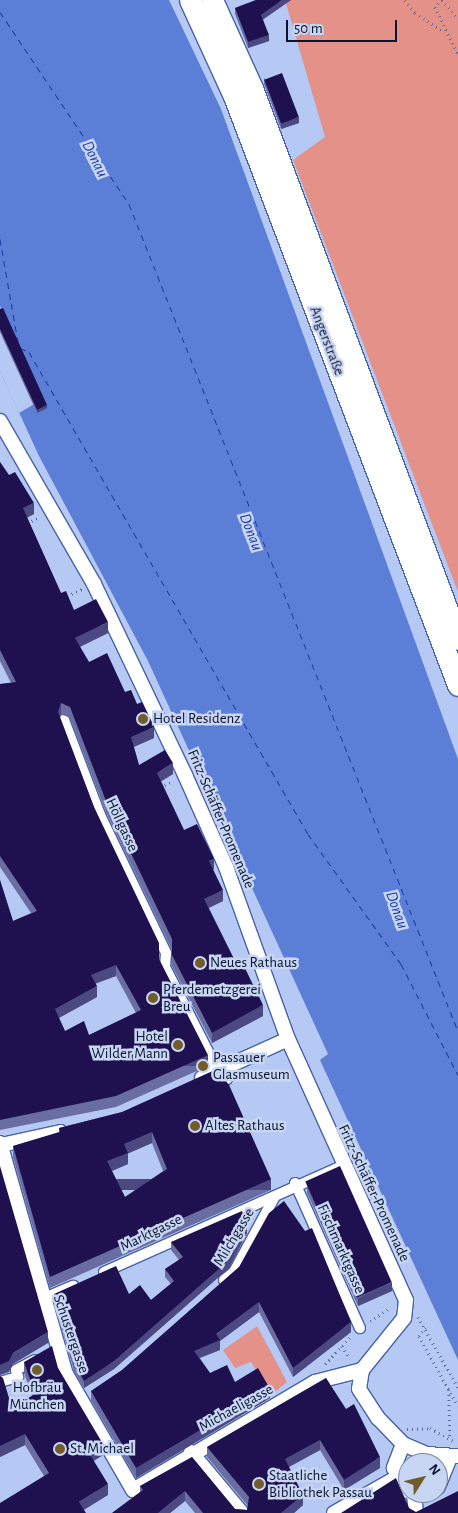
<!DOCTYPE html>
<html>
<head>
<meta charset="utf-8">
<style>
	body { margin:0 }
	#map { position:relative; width:458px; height:1513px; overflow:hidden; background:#b5c9f4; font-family:"Alegreya Sans",sans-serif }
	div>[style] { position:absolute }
	.green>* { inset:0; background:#e4918a }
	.water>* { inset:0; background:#5b7fd7 }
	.pier>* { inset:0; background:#b5c9f4 }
	.ferry>* { height:1px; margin-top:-0.5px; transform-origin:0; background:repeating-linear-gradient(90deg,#1a39a0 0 6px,transparent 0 11px) }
	.path>* { height:2.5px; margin-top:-1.25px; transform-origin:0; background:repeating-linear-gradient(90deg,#5d6c8f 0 1px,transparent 0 5px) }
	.roads { filter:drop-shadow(1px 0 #4863a4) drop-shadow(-1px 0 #4863a4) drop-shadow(0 1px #4863a4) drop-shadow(0 -1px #4863a4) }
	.pedestrian>* { height:10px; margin:-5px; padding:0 5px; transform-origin:5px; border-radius:5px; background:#fff }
	.minor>* { height:14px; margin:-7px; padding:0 7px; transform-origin:7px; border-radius:7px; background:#fff }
	.primary>* { height:21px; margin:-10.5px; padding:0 10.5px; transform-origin:10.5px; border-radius:10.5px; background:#fff }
	.wall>* { inset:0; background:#6a6da2 }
	.shaded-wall>* { inset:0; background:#4c4881; transform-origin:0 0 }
	.building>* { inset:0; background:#1f1150; transform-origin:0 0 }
	.dots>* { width:14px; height:14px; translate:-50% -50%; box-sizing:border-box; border:2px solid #c8d6f3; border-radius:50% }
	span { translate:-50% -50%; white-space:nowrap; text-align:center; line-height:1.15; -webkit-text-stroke:5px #c8d6f3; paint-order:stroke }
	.street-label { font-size:15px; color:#0a152f }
	.poi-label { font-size:15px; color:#0a152f }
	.left { translate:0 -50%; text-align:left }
	.right { translate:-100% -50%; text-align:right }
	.water-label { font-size:16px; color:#1a39a0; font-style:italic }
	.north { position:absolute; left:398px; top:1453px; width:50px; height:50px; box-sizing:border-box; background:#c8d6f3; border:1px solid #7c89a5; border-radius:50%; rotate:54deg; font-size:14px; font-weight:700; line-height:20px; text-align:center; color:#0a152f }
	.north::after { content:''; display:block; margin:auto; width:18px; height:22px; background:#715c2b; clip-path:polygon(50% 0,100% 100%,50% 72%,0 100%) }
	.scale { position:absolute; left:286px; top:20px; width:111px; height:22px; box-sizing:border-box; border:2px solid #0a152f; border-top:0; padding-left:6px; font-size:15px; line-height:18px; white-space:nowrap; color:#0a152f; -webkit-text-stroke:4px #c8d6f3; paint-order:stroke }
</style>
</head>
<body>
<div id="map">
	<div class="green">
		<div style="clip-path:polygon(285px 0,458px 0,458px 592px,293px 160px,325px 137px)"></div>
		<div style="clip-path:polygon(257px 1326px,287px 1382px,271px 1395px,251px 1362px,235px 1368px,223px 1350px)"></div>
	</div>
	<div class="water">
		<div style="clip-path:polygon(0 0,169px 0,221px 109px,458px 759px,458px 1360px,320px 1060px,328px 1054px,148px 661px,39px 456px,0 371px)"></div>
	</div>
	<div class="pier">
		<div style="clip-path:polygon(0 306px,43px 399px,19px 413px,0 371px)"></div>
	</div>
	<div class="ferry">
		<div style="left:0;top:12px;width:231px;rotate:56.1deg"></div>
		<div style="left:129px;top:204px;width:890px;rotate:68.31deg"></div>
		<div style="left:0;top:239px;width:105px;rotate:80.1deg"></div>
		<div style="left:20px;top:348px;width:10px;rotate:24deg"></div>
		<div style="left:29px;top:352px;width:557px;rotate:59.94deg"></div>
		<div style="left:308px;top:834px;width:160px;rotate:54.4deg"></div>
		<div style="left:401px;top:964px;width:125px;rotate:62.8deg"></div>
	</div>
	<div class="path">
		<div style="left:405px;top:0;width:16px;rotate:52deg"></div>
		<div style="left:415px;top:13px;width:35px;rotate:33deg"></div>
		<div style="left:442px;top:0;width:10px;rotate:135deg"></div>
		<div style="left:435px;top:7px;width:52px;rotate:63.9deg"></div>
		<div style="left:442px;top:0;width:25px;rotate:50deg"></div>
		<div style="left:27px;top:523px;width:14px;rotate:-25deg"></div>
		<div style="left:67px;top:596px;width:17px;rotate:-25deg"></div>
		<div style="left:160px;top:787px;width:14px;rotate:-25deg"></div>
		<div style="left:418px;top:1317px;width:81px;rotate:60.3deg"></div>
		<div style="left:370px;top:1321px;width:24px;rotate:-33deg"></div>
		<div style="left:426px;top:1328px;width:11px;rotate:131deg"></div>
		<div style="left:419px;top:1336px;width:80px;rotate:60.9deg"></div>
		<div style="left:342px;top:1346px;width:15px;rotate:58deg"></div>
		<div style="left:325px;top:1364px;width:40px;rotate:-47deg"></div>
		<div style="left:23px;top:1387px;width:8px;rotate:67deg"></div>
		<div style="left:449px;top:1390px;width:47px;rotate:88.8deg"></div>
		<div style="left:407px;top:1429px;width:23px;rotate:-2deg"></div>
		<div style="left:430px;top:1428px;width:26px;rotate:29deg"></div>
	</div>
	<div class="roads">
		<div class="pedestrian">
			<div style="left:64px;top:720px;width:102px;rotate:69.2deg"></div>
			<div style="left:100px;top:815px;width:153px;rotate:64.4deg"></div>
			<div style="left:166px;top:953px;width:14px;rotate:94deg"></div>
			<div style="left:165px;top:967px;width:117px;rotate:63deg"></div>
			<div style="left:218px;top:1071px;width:12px;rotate:42deg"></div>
			<div style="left:295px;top:1183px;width:159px;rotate:65.9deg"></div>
			<div style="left:104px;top:1272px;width:261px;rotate:-24deg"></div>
			<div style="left:224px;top:1280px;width:13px;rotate:-39deg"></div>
			<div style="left:234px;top:1272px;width:84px;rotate:-61.6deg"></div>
			<div style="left:42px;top:1299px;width:34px;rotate:-23deg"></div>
			<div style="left:0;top:1382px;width:19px;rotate:-16deg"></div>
			<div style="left:18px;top:1377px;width:7px;rotate:-106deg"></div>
			<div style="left:16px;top:1370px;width:21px;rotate:-28deg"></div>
		</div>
		<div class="minor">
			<div style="left:0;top:421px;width:188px;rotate:60deg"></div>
			<div style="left:94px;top:584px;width:212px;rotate:64.5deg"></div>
			<div style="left:185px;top:775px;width:101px;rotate:66deg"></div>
			<div style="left:226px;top:867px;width:183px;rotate:70.2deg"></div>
			<div style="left:288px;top:1039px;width:286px;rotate:65.7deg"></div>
			<div style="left:406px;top:1300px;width:18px;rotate:96deg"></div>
			<div style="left:404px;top:1318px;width:67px;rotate:128.9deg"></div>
			<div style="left:362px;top:1370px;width:19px;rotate:99deg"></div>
			<div style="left:359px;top:1389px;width:35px;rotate:57deg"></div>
			<div style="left:378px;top:1418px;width:36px;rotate:46deg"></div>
			<div style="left:403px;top:1444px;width:26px;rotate:23deg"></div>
			<div style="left:427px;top:1454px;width:31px;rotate:4deg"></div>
			<div style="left:202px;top:1078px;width:94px;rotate:-24.4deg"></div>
			<div style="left:0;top:1143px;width:240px;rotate:74.1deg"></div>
			<div style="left:66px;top:1374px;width:134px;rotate:60deg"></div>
			<div style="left:133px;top:1490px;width:212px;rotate:-30.7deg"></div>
			<div style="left:315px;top:1382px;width:49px;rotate:-14.3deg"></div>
			<div style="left:1px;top:1145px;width:61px;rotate:-12.2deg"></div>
			<div style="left:403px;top:1444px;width:26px;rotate:111deg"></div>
			<div style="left:394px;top:1468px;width:27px;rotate:59deg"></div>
			<div style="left:191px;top:1452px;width:80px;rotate:50.1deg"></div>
			<div style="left:438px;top:1487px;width:32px;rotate:-68deg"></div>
			<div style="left:414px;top:1494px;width:19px;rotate:84deg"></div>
			<div style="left:334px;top:1513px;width:71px;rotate:-29.4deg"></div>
		</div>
		<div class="primary">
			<div style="left:190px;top:0;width:106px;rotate:65.4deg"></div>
			<div style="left:234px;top:96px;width:630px;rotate:69.18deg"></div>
			<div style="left:212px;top:0;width:97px;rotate:65.6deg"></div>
			<div style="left:252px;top:88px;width:588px;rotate:69.5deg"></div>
		</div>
	</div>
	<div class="wall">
		<div style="clip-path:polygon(256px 0,291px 0,263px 19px,269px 41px,248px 48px,235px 14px,235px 8px)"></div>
		<div style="clip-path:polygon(264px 78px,299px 123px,281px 129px,264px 84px)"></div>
		<div style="clip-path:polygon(0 309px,47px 408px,37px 413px,0 332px)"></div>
		<div style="clip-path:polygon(evenodd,0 462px,34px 514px,27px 518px,61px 593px,74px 610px,108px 633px,80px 647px,89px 662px,125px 692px,154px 738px,134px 747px,139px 765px,173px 774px,161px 781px,184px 830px,214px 869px,213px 870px,223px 901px,209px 908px,235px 961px,263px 1016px,212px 1043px,172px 966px,172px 950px,106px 812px,70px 718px,61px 714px,60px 717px,94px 807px,159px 959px,208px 1066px,116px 1107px,0 1130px,0 880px,13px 921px,31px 913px,0 867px,0 684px,11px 683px,0 661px,0 462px,116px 976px,136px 1013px,89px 1035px,65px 1031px,59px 1018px,97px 997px,95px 984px,116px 976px)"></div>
		<div style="clip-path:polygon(evenodd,229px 1085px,271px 1190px,50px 1288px,13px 1157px,13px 1146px,59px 1132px,59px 1128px,229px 1085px,152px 1143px,163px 1171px,125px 1197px,112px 1171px,128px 1164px,128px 1153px,152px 1143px)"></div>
		<div style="clip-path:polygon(307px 1184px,392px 1291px,358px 1306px,307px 1193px)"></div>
		<div style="clip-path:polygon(247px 1233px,229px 1268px,114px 1369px,84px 1388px,74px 1371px,54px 1301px,54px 1294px,129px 1294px,151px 1300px,171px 1284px,165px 1277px,165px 1269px,179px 1260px,171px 1250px,171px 1242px)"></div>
		<div style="clip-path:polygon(239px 1267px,351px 1332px,293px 1377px,259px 1312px,220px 1341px,220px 1350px,200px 1358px,210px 1373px,235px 1382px,270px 1398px,136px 1478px,91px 1400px,91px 1391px,122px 1370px)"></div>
		<div style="clip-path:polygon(24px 1362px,58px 1368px,103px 1455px,93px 1461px,108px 1495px,44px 1476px,25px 1445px,0 1457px,0 1376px,12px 1408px,32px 1396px,24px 1373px)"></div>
		<div style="clip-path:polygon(326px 1378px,380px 1468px,344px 1490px,320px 1450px,289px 1467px,303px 1505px,294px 1513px,195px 1513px,185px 1501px,170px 1513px,112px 1513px,140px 1492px,140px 1486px,192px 1457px,235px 1509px,247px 1510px,248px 1506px,207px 1457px,207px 1447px)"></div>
	</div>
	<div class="shaded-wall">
		<div style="clip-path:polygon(282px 0,291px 0,261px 21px,261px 15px)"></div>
		<div style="clip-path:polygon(269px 35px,269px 41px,248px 48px,248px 42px)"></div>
		<div style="clip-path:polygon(299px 117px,299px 123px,281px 129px,281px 123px)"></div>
		<div style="clip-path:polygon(47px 405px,47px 408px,37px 413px,37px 410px)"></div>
		<div style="clip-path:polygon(34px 503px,34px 514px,23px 519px,23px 508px)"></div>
		<div style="clip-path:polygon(108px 622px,108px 633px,75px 649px,75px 638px)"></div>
		<div style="clip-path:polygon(61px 703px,61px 714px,58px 722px,58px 712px)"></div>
		<div style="clip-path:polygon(154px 727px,154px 738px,131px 748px,131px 737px)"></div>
		<div style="clip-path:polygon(173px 763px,173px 774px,157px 784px,157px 773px)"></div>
		<div style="clip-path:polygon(214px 859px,214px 869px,209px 872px,209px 861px)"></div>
		<div style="clip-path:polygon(223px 890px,223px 901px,204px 910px,204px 899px)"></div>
		<div style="clip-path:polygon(116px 965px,116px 976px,91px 985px,91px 975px)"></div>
		<div style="clip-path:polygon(97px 986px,97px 997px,55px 1020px,55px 1009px)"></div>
		<div style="clip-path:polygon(263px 1005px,263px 1016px,212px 1043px,212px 1033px)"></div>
		<div style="left:208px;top:1055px;width:11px;height:101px;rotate:90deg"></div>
		<div style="clip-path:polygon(152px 1132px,152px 1143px,127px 1154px,128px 1153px,128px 1164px,107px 1173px,107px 1161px,124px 1144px)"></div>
		<div style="left:271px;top:1179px;width:11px;height:242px;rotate:90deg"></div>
		<div style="clip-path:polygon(247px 1225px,247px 1233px,229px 1268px,114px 1369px,84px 1388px,84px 1381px)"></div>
		<div style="clip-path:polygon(392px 1282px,392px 1291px,358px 1306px,358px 1298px)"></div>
		<div style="clip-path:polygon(259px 1302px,259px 1312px,220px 1341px,220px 1350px,194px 1360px,194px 1351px)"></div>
		<div style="clip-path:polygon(351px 1322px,351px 1332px,293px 1377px,293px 1368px)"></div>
		<div style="clip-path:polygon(48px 1332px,48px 1343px,13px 1364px,9px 1372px,0 1375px,0 1365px,13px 1353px)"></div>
		<div style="clip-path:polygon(270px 1389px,270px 1398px,136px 1478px,136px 1468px)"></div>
		<div style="clip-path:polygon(25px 1434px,25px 1445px,0 1457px,0 1446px)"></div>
		<div style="clip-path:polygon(320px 1440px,320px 1450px,285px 1469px,285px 1459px)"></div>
		<div style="clip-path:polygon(103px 1444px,103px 1455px,89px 1464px,89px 1453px)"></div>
		<div style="clip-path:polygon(380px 1457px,380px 1468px,344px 1490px,344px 1480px)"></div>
		<div style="clip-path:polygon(108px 1484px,108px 1495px,79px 1513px,79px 1502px)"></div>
		<div style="clip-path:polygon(185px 1491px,185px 1501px,170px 1513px,158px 1513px)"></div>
		<div style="clip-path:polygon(303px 1495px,303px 1505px,294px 1513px,281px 1513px)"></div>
	</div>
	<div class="building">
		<div style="clip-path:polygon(256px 0,282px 0,261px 15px,269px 35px,248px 42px,235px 8px)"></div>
		<div style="left:282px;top:73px;width:47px;height:19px;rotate:69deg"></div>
		<div style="clip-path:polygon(3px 308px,47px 405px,37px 410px,0 329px,0 309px)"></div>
		<div style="clip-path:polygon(evenodd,0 462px,9px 475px,15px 472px,34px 503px,23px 508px,61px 593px,66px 591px,74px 610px,96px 599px,108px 622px,75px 638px,89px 662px,107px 653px,125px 692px,131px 690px,137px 704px,142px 702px,154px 727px,131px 737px,139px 765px,165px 750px,173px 763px,157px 773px,184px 830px,197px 824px,214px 859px,209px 861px,223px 890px,204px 899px,235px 961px,240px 958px,263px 1005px,212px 1033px,172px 955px,172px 939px,106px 801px,70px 707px,61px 703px,58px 712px,94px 807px,159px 943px,159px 959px,208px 1055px,116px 1096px,0 1120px,0 880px,13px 921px,37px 911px,0 856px,0 684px,16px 682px,0 650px,0 462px,116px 965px,141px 1010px,89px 1035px,84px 1021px,65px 1031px,55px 1009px,97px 986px,91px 975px,116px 965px)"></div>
		<div style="clip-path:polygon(evenodd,217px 1069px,229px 1085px,271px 1179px,50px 1277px,13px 1146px,60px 1132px,59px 1128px,122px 1112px,217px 1069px,152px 1132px,167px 1169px,125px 1197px,107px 1161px,128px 1153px,124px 1144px,152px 1132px)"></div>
		<div style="clip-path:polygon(0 1166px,48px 1332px,13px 1353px,9px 1361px,0 1365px)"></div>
		<div style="left:340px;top:1166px;width:127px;height:38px;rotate:66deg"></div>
		<div style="clip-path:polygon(284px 1201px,305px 1231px,312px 1228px,351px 1322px,293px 1368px,259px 1302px,216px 1334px,220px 1340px,194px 1351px,210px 1373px,227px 1365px,235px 1382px,258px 1368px,270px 1389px,136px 1468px,91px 1391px,122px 1370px,239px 1267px,269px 1213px)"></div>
		<div style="clip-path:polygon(242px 1211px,247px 1225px,229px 1260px,114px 1361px,84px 1381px,74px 1363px,54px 1294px,116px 1266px,129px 1294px,140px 1285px,151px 1300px,174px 1281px,165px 1269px,183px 1257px,171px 1242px)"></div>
		<div style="clip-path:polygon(52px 1346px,58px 1368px,103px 1444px,89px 1453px,108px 1484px,79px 1502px,86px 1513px,0 1513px,0 1503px,49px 1473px,25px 1434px,0 1446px,0 1376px,3px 1378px,12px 1408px,35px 1394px,24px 1362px)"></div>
		<div style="clip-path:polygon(326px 1378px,346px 1409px,354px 1404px,380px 1457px,344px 1480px,320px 1440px,285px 1459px,303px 1495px,281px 1513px,203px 1513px,185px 1491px,158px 1513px,112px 1513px,143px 1490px,140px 1486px,192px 1457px,235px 1509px,247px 1510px,249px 1497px,207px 1447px)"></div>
		<div style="clip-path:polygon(396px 1478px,409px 1508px,416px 1512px,458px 1491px,458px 1513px,341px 1513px)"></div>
	</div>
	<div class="dots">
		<div style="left:143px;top:719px;background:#715c2b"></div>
		<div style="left:200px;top:963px;background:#715c2b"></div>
		<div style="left:153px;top:998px;background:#715c2b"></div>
		<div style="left:178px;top:1045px;background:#715c2b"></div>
		<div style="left:203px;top:1066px;background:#715c2b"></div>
		<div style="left:195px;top:1126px;background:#715c2b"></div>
		<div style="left:37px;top:1370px;background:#715c2b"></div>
		<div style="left:60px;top:1449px;background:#715c2b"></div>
		<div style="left:259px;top:1484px;background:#715c2b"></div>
	</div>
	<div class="street-label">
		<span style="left:327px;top:341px;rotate:69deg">Angerstraße</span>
		<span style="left:221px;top:819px;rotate:67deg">Fritz-Schäffer-Promenade</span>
		<span style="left:122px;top:825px;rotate:65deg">Höllgasse</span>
		<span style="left:374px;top:1193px;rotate:65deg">Fritz-Schäffer-Promenade</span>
		<span style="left:151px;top:1233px;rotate:-26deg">Marktgasse</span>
		<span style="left:234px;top:1237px;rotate:-59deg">Milchgasse</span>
		<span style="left:341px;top:1249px;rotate:66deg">Fischmarktgasse</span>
		<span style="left:71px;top:1334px;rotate:71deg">Schustergasse</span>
		<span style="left:236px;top:1408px;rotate:-29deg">Michaeligasse</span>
	</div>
	<div class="poi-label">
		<span class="left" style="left:153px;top:719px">Hotel Residenz</span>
		<span class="left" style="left:210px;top:963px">Neues Rathaus</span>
		<span class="left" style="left:163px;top:998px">Pferdemetzgerei<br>Breu</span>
		<span class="right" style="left:168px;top:1045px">Hotel<br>Wilder Mann</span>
		<span class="left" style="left:213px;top:1066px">Passauer<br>Glasmuseum</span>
		<span class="left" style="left:205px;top:1126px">Altes Rathaus</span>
		<span style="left:37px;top:1396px">Hofbräu<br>München</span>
		<span class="left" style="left:70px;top:1449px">St. Michael</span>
		<span class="left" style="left:269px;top:1484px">Staatliche<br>Bibliothek Passau</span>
	</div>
	<div class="water-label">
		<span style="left:95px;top:159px;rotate:63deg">Donau</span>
		<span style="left:251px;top:532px;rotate:69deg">Donau</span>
		<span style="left:397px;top:910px;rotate:70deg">Donau</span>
	</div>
	<div class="north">N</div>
	<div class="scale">50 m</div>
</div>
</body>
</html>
